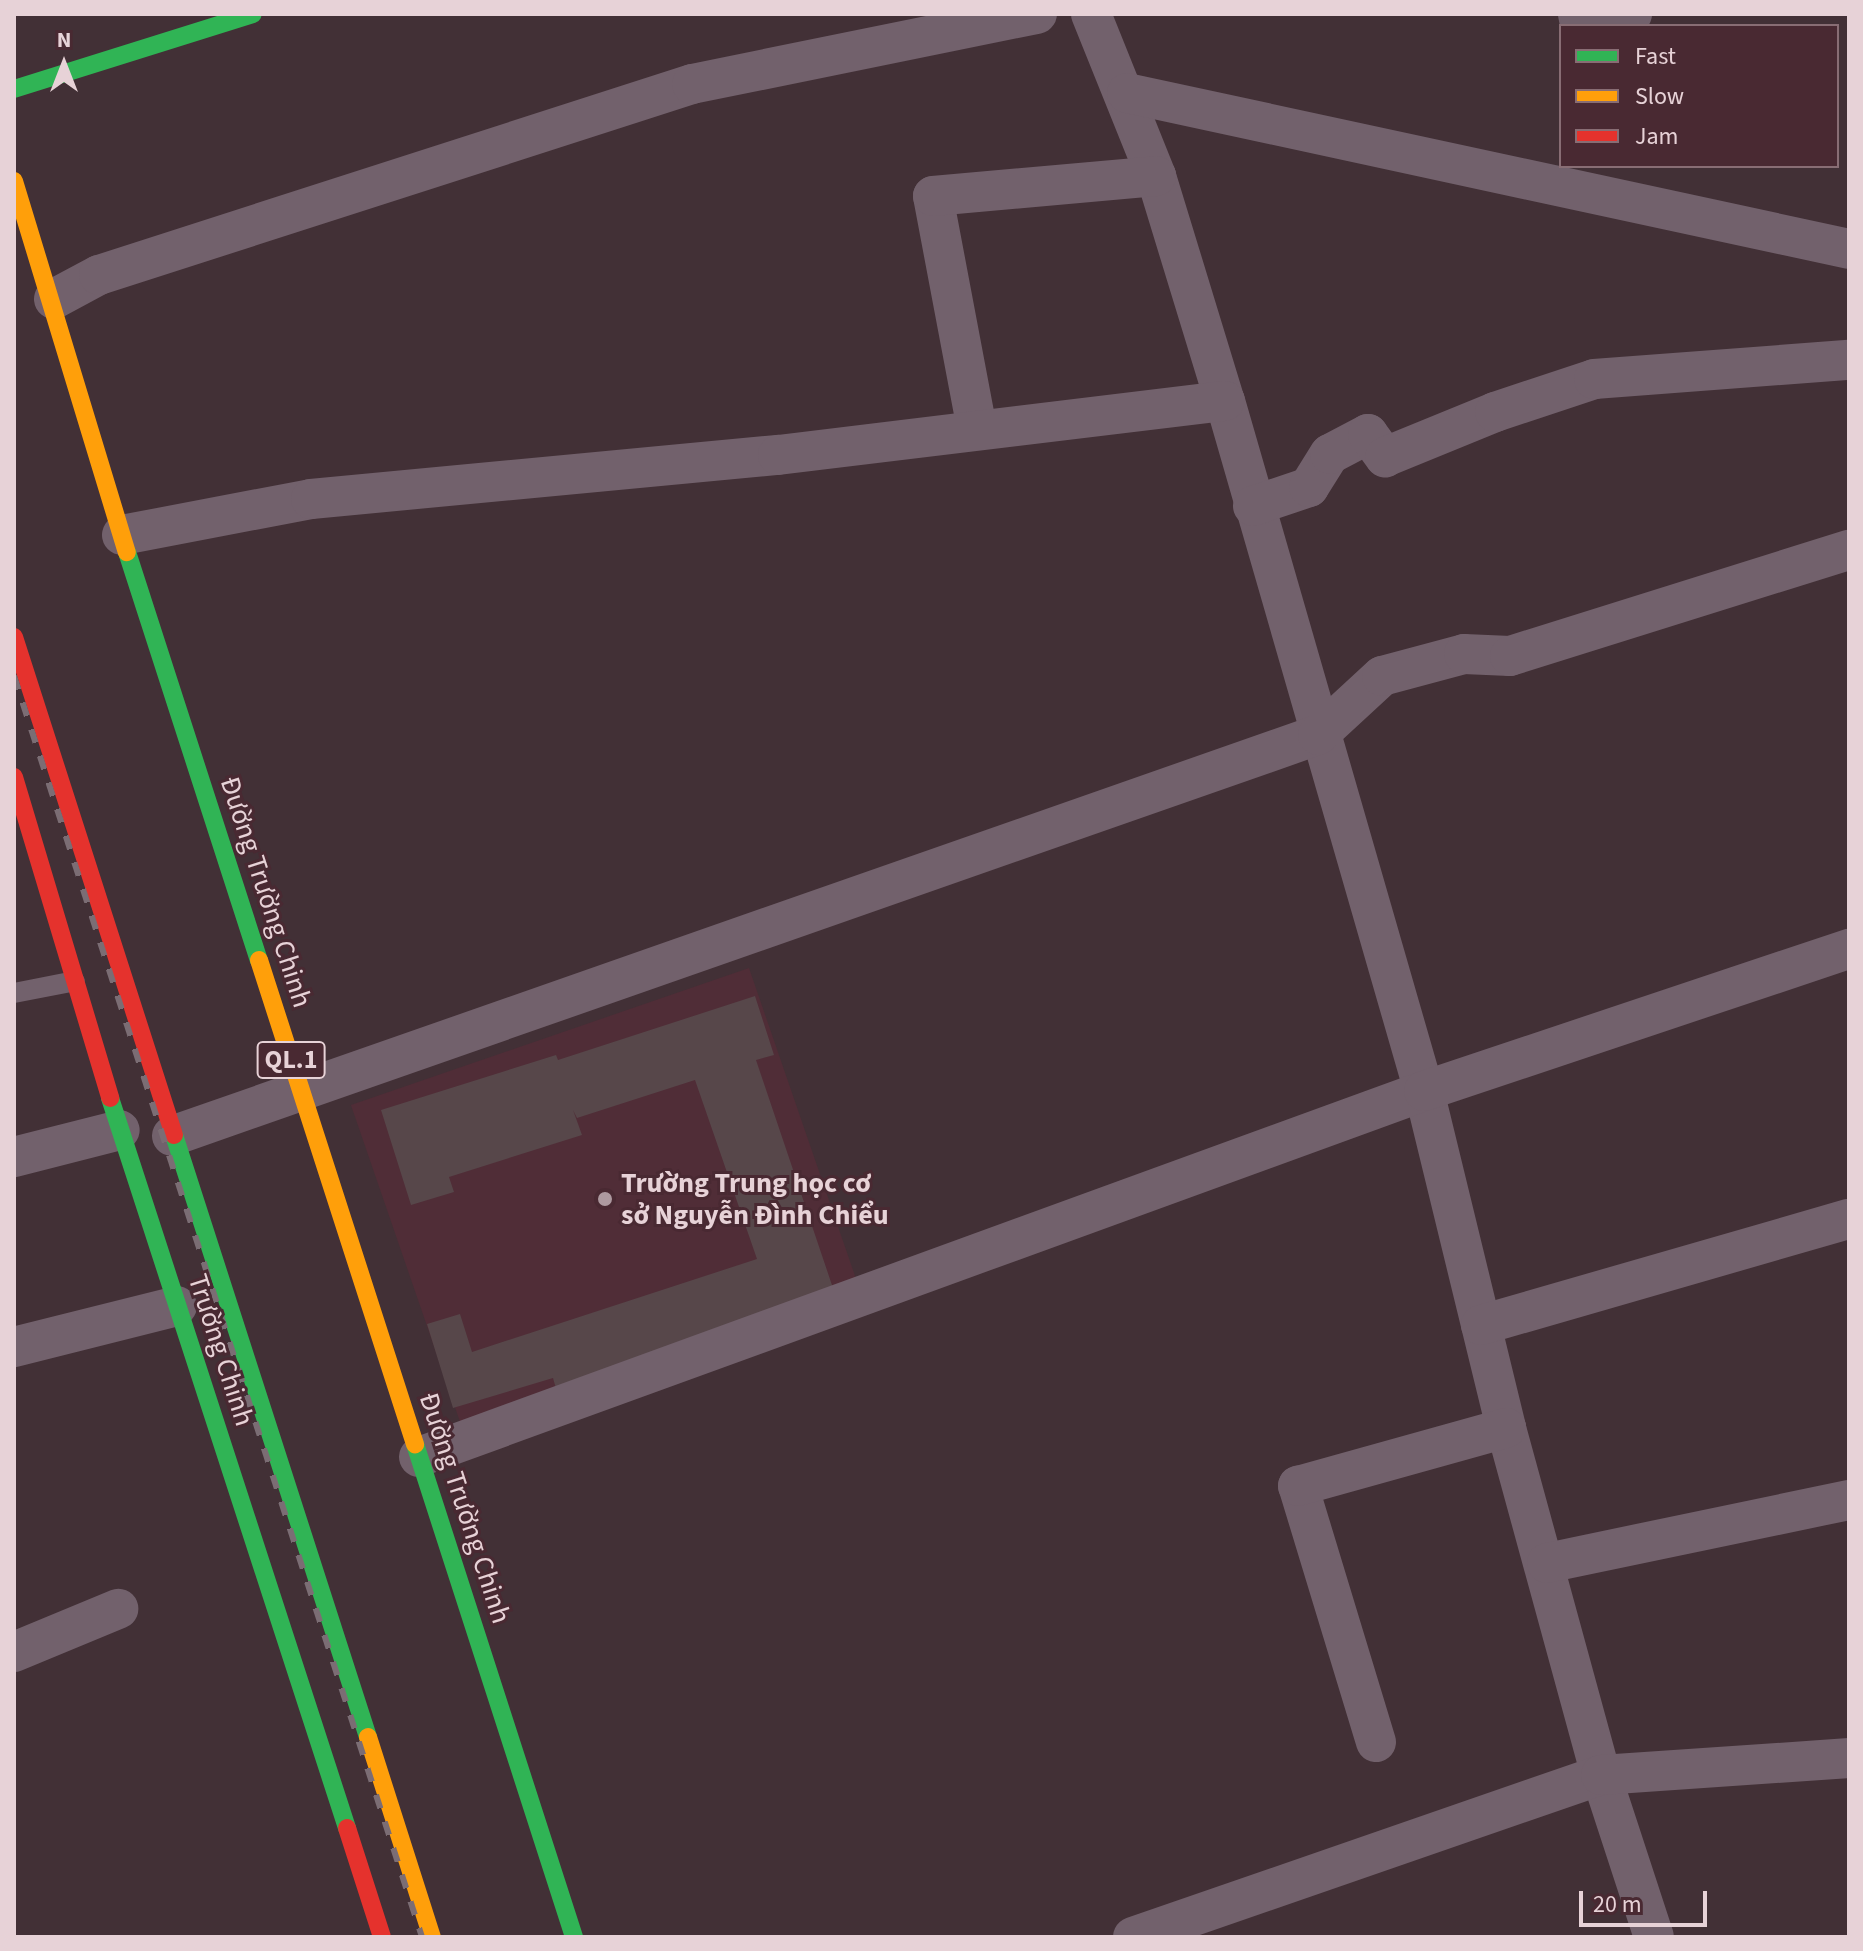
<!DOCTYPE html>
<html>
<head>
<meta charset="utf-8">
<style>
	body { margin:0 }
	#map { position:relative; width:1863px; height:1951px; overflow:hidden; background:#423036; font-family:"Source Sans 3",sans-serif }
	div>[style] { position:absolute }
	.built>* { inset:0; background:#502d37; transform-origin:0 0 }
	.building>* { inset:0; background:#57474a }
	.lane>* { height:20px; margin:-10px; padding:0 10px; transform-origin:10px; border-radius:10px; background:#72616c }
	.street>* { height:40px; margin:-20px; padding:0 20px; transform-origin:20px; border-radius:20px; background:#72616c }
	.fast>* { height:18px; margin:-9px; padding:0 9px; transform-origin:9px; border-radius:9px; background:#30b455 }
	.slow>* { height:18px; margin:-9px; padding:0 9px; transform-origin:9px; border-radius:9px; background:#ff9f0a }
	.jam>* { height:18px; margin:-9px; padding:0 9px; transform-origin:9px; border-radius:9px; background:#e5322d }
	.rail>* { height:6px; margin-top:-3px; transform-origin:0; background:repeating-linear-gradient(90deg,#7b6d74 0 14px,transparent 0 28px) }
	.dots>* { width:22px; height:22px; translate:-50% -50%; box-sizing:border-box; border:4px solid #492932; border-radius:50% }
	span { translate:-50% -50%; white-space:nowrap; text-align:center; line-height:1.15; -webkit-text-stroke:6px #492932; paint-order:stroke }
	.shield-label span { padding:2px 6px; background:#492932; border:2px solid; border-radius:6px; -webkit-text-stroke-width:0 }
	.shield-label { font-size:26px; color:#e7d2d7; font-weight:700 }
	.street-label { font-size:28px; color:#e7d2d7 }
	.poi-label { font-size:28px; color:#e7d2d7; font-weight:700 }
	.left { translate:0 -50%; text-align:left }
	.frame { position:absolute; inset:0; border:16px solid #e7d2d7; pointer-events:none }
	.legend { position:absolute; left:1559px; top:24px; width:280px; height:144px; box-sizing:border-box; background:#492932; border:2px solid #886d74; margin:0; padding:10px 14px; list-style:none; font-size:24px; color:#e7d2d7 }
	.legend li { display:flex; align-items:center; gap:16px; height:40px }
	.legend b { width:40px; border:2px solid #886d74 }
	.north { position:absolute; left:24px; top:24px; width:80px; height:80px; -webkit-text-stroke:6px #492932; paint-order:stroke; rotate:0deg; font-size:22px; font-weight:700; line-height:32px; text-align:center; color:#e7d2d7 }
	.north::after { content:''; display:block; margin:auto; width:28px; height:36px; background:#e7d2d7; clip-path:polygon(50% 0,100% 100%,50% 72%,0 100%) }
	.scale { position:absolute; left:1579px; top:1891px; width:128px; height:36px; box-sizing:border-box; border:4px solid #e7d2d7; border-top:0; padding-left:10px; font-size:24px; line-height:28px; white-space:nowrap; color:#e7d2d7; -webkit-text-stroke:6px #492932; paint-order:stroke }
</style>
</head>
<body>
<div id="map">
	<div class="built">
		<div style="left:749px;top:968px;width:344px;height:421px;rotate:71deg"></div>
	</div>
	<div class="building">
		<div style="clip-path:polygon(755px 996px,774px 1055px,756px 1060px,835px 1294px,557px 1392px,553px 1378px,453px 1408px,427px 1324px,460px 1314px,472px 1352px,757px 1259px,695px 1080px,577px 1118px,573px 1110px,582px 1135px,449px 1177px,454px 1192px,411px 1205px,381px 1110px,556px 1055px,558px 1060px)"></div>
	</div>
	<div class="lane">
		<div style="left:14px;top:993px;width:62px;rotate:-11.1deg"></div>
	</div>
	<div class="street">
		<div style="left:1091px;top:14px;width:175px;rotate:68.1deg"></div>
		<div style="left:1156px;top:176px;width:235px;rotate:73deg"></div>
		<div style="left:1225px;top:401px;width:718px;rotate:73.91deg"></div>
		<div style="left:1424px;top:1091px;width:347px;rotate:76.3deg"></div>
		<div style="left:1506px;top:1428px;width:360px;rotate:74.7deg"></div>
		<div style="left:1601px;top:1775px;width:170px;rotate:71.9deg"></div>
		<div style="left:1578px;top:14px;width:10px;rotate:79deg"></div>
		<div style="left:1580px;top:24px;width:53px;rotate:-10.9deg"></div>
		<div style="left:1127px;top:93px;width:739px;rotate:12.19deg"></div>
		<div style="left:54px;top:299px;width:51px;rotate:-28.1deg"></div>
		<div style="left:99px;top:275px;width:623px;rotate:-17.85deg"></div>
		<div style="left:692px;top:84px;width:352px;rotate:-11.5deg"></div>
		<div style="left:977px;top:429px;width:237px;rotate:-100.7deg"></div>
		<div style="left:933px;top:196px;width:224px;rotate:-5.1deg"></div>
		<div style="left:1253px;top:506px;width:59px;rotate:-18.7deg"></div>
		<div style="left:1309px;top:487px;width:39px;rotate:-58deg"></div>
		<div style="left:1330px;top:454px;width:43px;rotate:-27.8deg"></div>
		<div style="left:1368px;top:434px;width:29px;rotate:54deg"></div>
		<div style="left:1385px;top:457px;width:119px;rotate:-22.2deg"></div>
		<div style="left:1495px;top:412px;width:104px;rotate:-18.4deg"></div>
		<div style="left:1594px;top:379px;width:256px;rotate:-4.3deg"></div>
		<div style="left:122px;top:535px;width:192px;rotate:-10.8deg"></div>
		<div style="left:311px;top:499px;width:469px;rotate:-5.4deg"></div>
		<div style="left:778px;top:455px;width:450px;rotate:-6.9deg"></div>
		<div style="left:172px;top:1136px;width:1214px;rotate:-19.29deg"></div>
		<div style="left:1318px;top:735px;width:87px;rotate:-42.7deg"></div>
		<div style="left:1382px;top:676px;width:85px;rotate:-15deg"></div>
		<div style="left:1464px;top:654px;width:46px;rotate:2.5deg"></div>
		<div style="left:1510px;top:656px;width:355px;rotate:-17.4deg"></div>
		<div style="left:14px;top:1157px;width:109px;rotate:-14.3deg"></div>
		<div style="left:1481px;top:1325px;width:383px;rotate:-16.1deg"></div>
		<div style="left:14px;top:1347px;width:168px;rotate:-14.1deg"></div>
		<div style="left:419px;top:1457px;width:1070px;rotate:-20.01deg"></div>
		<div style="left:1424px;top:1091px;width:448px;rotate:-18.5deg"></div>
		<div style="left:1547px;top:1563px;width:309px;rotate:-11.8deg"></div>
		<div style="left:14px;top:1652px;width:113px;rotate:-22.5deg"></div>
		<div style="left:1376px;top:1742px;width:268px;rotate:-106.9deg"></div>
		<div style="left:1298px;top:1486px;width:216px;rotate:-15.6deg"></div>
		<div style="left:1133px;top:1937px;width:495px;rotate:-19.1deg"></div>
		<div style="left:1601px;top:1775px;width:249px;rotate:-3.9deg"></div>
	</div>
	<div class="fast">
		<div style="left:14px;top:89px;width:250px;rotate:-17.4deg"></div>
		<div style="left:127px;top:552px;width:429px;rotate:72.1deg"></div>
		<div style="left:110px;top:1098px;width:768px;rotate:72.01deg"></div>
		<div style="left:174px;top:1135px;width:632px;rotate:72.14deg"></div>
		<div style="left:415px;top:1444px;width:518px;rotate:72.12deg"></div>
	</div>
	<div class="slow">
		<div style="left:14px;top:181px;width:388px;rotate:73.1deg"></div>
		<div style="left:259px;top:960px;width:509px;rotate:72.14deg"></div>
		<div style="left:368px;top:1737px;width:210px;rotate:72.3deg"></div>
	</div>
	<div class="jam">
		<div style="left:14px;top:637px;width:523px;rotate:72.19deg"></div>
		<div style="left:14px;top:777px;width:335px;rotate:73.3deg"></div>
		<div style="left:347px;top:1828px;width:114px;rotate:72.2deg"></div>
	</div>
	<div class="rail">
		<div style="left:14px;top:676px;width:1325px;rotate:72.07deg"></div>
	</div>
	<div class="dots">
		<div style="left:605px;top:1199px;background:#ad999f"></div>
	</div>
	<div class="shield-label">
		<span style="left:291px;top:1060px">QL.1</span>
	</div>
	<div class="street-label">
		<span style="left:266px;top:892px;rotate:72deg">Đường Trường Chinh</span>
		<span style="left:221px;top:1350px;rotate:72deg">Trường Chinh</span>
		<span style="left:465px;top:1508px;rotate:72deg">Đường Trường Chinh</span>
	</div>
	<div class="poi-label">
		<span class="left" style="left:621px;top:1199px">Trường Trung học cơ<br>sở Nguyễn Đình Chiểu</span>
	</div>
	<div class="frame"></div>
	<ul class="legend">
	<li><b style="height:10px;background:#30b455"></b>Fast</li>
	<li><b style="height:10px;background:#ff9f0a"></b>Slow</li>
	<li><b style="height:10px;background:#e5322d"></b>Jam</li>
	</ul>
	<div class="north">N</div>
	<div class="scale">20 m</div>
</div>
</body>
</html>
